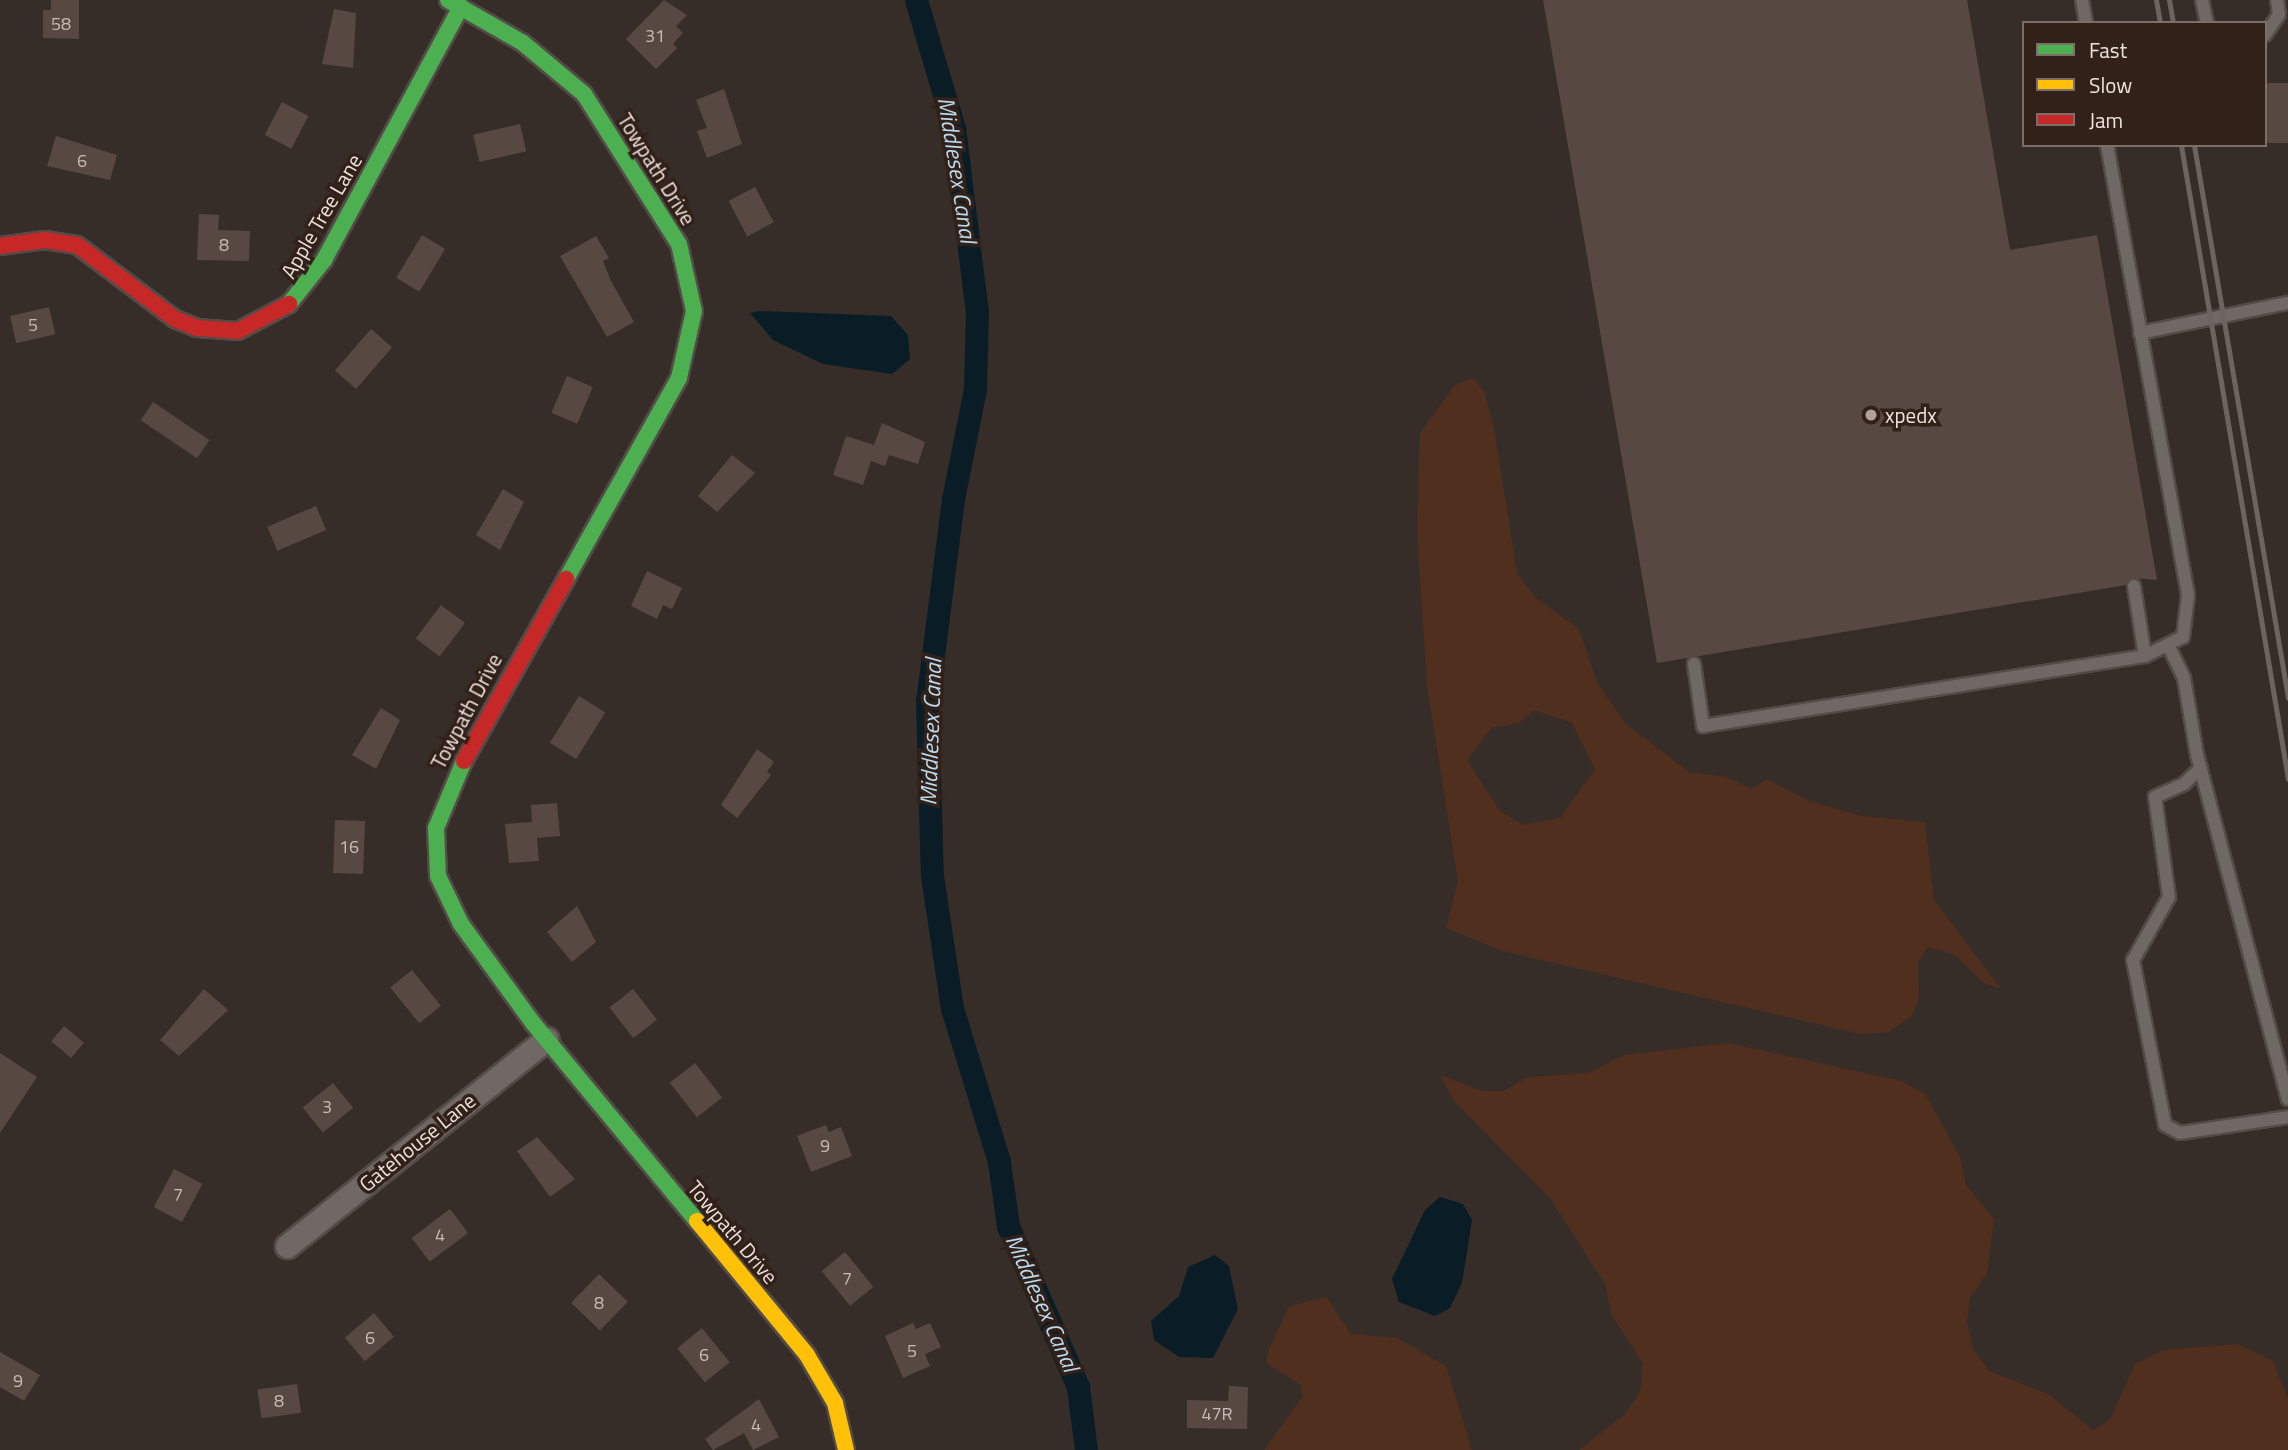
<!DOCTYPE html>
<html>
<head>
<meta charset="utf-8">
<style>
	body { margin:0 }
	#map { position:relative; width:2288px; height:1450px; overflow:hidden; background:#362d29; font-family:"Titillium Web",sans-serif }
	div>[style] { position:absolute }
	.green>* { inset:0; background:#502f1f }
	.water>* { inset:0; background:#0a1d27 }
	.canal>* { height:23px; margin:-11.5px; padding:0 11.5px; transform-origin:11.5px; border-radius:11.5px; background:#0a1d27 }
	.building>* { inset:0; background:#584842; transform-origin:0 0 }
	.roads { filter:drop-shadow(2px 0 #534b47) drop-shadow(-2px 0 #534b47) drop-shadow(0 2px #534b47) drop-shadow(0 -2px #534b47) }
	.lane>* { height:12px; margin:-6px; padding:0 6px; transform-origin:6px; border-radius:6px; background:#6f6864 }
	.street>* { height:23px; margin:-11.5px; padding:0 11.5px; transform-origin:11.5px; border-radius:11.5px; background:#6f6864 }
	.fast>* { height:16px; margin:-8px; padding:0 8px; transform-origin:8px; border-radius:8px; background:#4caf50 }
	.slow>* { height:16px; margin:-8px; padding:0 8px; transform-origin:8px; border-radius:8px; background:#ffc107 }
	.jam>* { height:16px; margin:-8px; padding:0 8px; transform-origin:8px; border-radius:8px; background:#c62828 }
	.rail>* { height:5px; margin:-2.5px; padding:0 2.5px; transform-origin:2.5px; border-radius:2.5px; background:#6c6461 }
	.dots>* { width:19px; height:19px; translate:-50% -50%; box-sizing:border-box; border:4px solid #322119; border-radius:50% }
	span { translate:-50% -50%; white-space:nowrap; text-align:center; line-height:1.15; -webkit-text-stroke:7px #322119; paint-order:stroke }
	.number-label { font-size:18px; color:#c8bcb6 }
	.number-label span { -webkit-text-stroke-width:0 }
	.street-label { font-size:21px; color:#ede2dc }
	.poi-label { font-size:21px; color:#ede2dc }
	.left { translate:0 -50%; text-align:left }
	.water-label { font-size:23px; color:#badcf2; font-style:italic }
	.legend { position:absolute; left:2022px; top:21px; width:245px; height:126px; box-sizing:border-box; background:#322119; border:2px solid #7d6e67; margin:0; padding:9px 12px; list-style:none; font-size:21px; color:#ede2dc }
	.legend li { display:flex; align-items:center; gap:14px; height:35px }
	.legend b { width:35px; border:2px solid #7d6e67 }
</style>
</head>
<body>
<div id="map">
	<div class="green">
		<div style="clip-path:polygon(evenodd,1472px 378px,1484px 391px,1494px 428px,1517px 573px,1535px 597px,1579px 629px,1597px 682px,1625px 723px,1689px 772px,1726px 777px,1752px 789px,1767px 779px,1809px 801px,1861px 816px,1925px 822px,1934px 900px,2001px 989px,1984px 983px,1955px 955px,1928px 947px,1918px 962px,1919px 1000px,1911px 1016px,1889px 1032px,1860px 1034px,1503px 951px,1446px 928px,1458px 881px,1427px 685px,1417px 530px,1420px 433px,1454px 386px,1472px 378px,1535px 710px,1572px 723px,1595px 769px,1560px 818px,1523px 825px,1500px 811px,1467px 760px,1491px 728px,1519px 723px,1535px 710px)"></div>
		<div style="clip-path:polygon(1728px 1043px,1902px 1081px,1926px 1095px,1960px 1157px,1966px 1185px,1994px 1219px,1987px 1274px,1970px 1297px,1967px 1323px,1973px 1349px,1989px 1371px,2050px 1395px,2093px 1430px,2110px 1420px,2135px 1364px,2163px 1350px,2238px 1344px,2273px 1361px,2288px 1399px,2288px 1450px,1579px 1450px,1625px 1414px,1640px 1392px,1643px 1364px,1611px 1314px,1605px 1284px,1550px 1198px,1454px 1101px,1440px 1075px,1483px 1091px,1503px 1091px,1528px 1077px,1589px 1073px,1624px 1055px)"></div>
		<div style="clip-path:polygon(1326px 1297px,1351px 1334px,1397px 1338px,1446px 1366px,1472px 1450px,1264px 1450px,1303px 1396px,1301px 1385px,1266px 1363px,1268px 1352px,1289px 1306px)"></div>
	</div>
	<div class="water">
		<div style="clip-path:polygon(759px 311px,891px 316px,908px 335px,910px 359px,892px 374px,823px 364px,773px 340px,750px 313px)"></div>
		<div style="clip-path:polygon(1440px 1197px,1463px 1204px,1472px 1220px,1462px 1283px,1450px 1308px,1435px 1316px,1399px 1302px,1392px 1279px,1425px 1210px)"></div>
		<div style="clip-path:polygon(1215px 1255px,1229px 1266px,1238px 1309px,1213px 1358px,1179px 1357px,1154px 1340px,1151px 1321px,1179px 1296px,1188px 1267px)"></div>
	</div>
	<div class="canal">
		<div style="left:916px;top:0;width:134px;rotate:73.5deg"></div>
		<div style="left:954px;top:128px;width:185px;rotate:82.9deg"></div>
		<div style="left:977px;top:312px;width:77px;rotate:91.5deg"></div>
		<div style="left:975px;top:389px;width:112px;rotate:101.3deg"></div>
		<div style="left:953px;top:499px;width:204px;rotate:97.3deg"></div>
		<div style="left:927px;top:701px;width:175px;rotate:88.4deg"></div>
		<div style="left:932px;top:876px;width:134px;rotate:81.4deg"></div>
		<div style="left:952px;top:1008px;width:161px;rotate:73deg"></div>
		<div style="left:999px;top:1162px;width:65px;rotate:82deg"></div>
		<div style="left:1008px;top:1226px;width:176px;rotate:66.5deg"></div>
		<div style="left:1078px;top:1387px;width:64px;rotate:82.8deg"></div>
	</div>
	<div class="building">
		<div style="clip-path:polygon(51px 0,79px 0,79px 39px,43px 38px,43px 10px,51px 10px)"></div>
		<div style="clip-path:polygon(664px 0,687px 15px,676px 26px,683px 33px,673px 44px,677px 48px,656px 69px,626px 39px)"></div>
		<div style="clip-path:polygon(1543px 0,1967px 0,2010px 250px,2097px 235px,2157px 580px,2132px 578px,2126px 585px,1657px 663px)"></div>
		<div style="clip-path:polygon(334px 9px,356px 13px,353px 68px,322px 64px)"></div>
		<div style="left:2288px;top:83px;width:60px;height:23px;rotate:90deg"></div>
		<div style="clip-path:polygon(724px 89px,742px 144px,707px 158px,697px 131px,707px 128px,696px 100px)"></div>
		<div style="left:282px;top:102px;width:30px;height:37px;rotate:28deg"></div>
		<div style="left:520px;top:124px;width:28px;height:48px;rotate:77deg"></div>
		<div style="clip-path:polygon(56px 136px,117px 155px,110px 180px,47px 166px)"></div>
		<div style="left:755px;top:187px;width:40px;height:30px;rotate:62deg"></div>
		<div style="clip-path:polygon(199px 214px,219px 215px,218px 230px,250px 231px,249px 261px,197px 260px)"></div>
		<div style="left:422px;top:235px;width:27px;height:50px;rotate:31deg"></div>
		<div style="clip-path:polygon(596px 236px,609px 258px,603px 261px,611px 281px,634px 322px,607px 337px,560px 256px)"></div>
		<div style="left:49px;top:307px;width:28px;height:40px;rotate:77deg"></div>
		<div style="left:371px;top:329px;width:28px;height:55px;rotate:41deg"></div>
		<div style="left:567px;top:376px;width:28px;height:40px;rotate:23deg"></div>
		<div style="left:153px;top:402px;width:68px;height:22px;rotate:34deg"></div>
		<div style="clip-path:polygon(882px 423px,925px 442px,918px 464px,889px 455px,885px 466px,871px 461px,863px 485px,833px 475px,846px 436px,874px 445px)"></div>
		<div style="clip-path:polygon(732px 455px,755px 473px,717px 512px,698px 496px)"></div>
		<div style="clip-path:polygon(503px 489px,524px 502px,500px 550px,476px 535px)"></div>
		<div style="left:316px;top:506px;width:26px;height:53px;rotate:67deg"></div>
		<div style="clip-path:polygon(647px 571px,682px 588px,672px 609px,663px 605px,657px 619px,631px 606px)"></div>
		<div style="left:441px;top:605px;width:30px;height:42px;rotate:37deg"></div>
		<div style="left:579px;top:696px;width:31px;height:55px;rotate:32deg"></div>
		<div style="clip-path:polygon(381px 708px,400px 720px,376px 769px,352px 755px)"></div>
		<div style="clip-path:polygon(757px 749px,774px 762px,767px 772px,771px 775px,737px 818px,721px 805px)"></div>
		<div style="clip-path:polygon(557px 803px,560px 836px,537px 838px,539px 861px,509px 863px,505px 824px,532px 822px,531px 805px)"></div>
		<div style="left:335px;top:820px;width:30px;height:53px;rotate:2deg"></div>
		<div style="clip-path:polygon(577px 906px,596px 942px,572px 962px,547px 932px)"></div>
		<div style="left:412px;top:970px;width:46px;height:28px;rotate:51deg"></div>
		<div style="clip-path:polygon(204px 989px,228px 1010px,179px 1056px,160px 1040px)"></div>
		<div style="left:633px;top:989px;width:39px;height:30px;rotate:52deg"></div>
		<div style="left:64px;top:1026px;width:26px;height:20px;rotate:40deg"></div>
		<div style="clip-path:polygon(0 1053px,37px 1077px,0 1133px)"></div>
		<div style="left:695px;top:1063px;width:44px;height:32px;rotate:52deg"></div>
		<div style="left:333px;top:1083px;width:32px;height:39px;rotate:51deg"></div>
		<div style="clip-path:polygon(826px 1125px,829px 1132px,841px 1127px,852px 1156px,811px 1172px,797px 1136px)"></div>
		<div style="clip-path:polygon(537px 1137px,575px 1179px,550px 1197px,517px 1151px)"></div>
		<div style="left:174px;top:1169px;width:32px;height:43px;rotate:28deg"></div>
		<div style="left:450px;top:1209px;width:30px;height:48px;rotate:53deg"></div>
		<div style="left:845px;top:1252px;width:45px;height:30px;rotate:51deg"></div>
		<div style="left:599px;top:1274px;width:40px;height:40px;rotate:44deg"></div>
		<div style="left:374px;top:1313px;width:31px;height:38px;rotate:50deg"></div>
		<div style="clip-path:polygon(913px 1323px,916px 1329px,930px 1323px,941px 1347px,925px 1354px,930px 1366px,903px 1378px,885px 1336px)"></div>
		<div style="left:702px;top:1328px;width:44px;height:32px;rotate:51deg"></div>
		<div style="clip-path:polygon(0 1352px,40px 1375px,24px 1401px,0 1387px)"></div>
		<div style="left:297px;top:1384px;width:29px;height:40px;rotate:82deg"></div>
		<div style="clip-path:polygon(1229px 1386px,1248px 1387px,1247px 1429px,1187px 1428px,1187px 1400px,1228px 1401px)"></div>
		<div style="clip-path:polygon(759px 1399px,779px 1437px,753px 1450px,744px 1433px,713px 1450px,705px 1439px)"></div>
	</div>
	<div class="roads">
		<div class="lane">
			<div style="left:2082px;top:0;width:23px;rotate:80deg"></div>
			<div style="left:2202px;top:0;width:24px;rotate:78deg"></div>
			<div style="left:2265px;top:35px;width:25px;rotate:-56deg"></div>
			<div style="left:2279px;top:14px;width:14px;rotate:-98deg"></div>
			<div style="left:2140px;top:333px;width:151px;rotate:-11.5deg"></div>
			<div style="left:2134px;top:586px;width:71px;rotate:81.1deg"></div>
			<div style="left:2170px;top:649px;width:32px;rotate:64deg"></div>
			<div style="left:2184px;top:678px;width:78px;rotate:80.4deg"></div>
			<div style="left:2197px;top:755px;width:356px;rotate:75.2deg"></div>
			<div style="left:1694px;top:664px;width:63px;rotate:81.7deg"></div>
			<div style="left:1703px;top:726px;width:448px;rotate:-9deg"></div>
			<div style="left:2145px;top:656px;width:42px;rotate:-26.6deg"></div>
			<div style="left:2183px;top:637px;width:42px;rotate:-83.2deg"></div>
			<div style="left:2188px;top:595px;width:457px;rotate:-100.2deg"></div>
			<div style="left:2201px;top:768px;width:23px;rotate:137deg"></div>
			<div style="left:2184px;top:784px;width:32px;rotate:156deg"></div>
			<div style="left:2155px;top:797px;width:101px;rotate:82deg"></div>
			<div style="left:2169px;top:897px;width:73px;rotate:119.7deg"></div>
			<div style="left:2133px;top:960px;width:168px;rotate:79deg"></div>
			<div style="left:2165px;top:1125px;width:17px;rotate:28deg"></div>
			<div style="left:2180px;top:1133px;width:109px;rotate:-8.4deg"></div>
		</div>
		<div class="street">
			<div style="left:287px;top:1246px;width:332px;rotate:-38.6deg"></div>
		</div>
		<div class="fast">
			<div style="left:448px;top:0;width:86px;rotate:29.8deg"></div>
			<div style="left:523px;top:43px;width:80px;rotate:39.9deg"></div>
			<div style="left:584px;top:94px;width:178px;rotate:57.7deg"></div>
			<div style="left:679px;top:244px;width:69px;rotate:77.4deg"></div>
			<div style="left:694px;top:311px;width:69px;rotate:102.6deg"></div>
			<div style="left:679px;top:378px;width:231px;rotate:119.3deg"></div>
			<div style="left:289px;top:304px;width:56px;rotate:-51.5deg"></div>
			<div style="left:324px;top:260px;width:288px;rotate:-61.6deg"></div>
			<div style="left:464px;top:761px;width:73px;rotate:112.7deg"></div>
			<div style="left:436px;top:828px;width:48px;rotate:87.6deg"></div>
			<div style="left:438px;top:876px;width:53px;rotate:64.4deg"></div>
			<div style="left:461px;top:924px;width:122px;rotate:54deg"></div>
			<div style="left:533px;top:1023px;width:257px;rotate:50.4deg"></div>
		</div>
		<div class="slow">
			<div style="left:697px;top:1221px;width:173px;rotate:50.6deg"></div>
			<div style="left:807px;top:1355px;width:56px;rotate:59.7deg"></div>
			<div style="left:835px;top:1403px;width:48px;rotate:76.8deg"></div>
		</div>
		<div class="jam">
			<div style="left:0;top:246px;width:45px;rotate:-7.6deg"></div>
			<div style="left:45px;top:240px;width:32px;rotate:9deg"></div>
			<div style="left:77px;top:245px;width:123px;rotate:37.1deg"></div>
			<div style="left:175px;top:319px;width:24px;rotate:22deg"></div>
			<div style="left:197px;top:328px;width:41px;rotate:4.2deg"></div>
			<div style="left:238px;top:331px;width:58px;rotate:-27.9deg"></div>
			<div style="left:464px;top:761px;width:209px;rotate:-60.7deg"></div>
		</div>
	</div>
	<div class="rail">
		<div style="left:2156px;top:0;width:23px;rotate:80deg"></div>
		<div style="left:2169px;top:0;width:23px;rotate:80deg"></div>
		<div style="left:2181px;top:145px;width:643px;rotate:80.42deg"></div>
		<div style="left:2194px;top:145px;width:561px;rotate:80.35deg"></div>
	</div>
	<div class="dots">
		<div style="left:1871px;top:415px;background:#ada39d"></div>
	</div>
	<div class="number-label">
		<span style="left:61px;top:24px">58</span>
		<span style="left:655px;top:36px">31</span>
		<span style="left:82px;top:161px">6</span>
		<span style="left:224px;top:245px">8</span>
		<span style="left:33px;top:325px">5</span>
		<span style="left:349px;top:847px">16</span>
		<span style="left:327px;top:1107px">3</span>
		<span style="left:825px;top:1146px">9</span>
		<span style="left:178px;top:1195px">7</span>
		<span style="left:440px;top:1235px">4</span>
		<span style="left:847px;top:1279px">7</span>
		<span style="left:599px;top:1303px">8</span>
		<span style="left:370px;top:1338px">6</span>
		<span style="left:912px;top:1351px">5</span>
		<span style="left:704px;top:1355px">6</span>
		<span style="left:18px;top:1381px">9</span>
		<span style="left:279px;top:1401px">8</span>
		<span style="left:1217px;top:1414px">47R</span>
		<span style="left:756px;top:1425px">4</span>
	</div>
	<div class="street-label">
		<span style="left:657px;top:169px;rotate:58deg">Towpath Drive</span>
		<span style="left:321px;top:216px;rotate:-60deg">Apple Tree Lane</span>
		<span style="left:466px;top:711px;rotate:-62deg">Towpath Drive</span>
		<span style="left:417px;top:1142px;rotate:-39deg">Gatehouse Lane</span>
		<span style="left:733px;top:1232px;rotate:50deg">Towpath Drive</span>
	</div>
	<div class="poi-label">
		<span class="left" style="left:1885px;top:415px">xpedx</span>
	</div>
	<div class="water-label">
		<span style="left:957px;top:170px;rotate:81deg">Middlesex Canal</span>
		<span style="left:931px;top:732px;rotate:-88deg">Middlesex Canal</span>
		<span style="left:1042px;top:1303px;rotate:66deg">Middlesex Canal</span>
	</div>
	<ul class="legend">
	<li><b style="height:9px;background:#4caf50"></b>Fast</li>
	<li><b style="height:9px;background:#ffc107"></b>Slow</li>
	<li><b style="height:9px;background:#c62828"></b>Jam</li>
	</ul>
</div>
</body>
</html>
